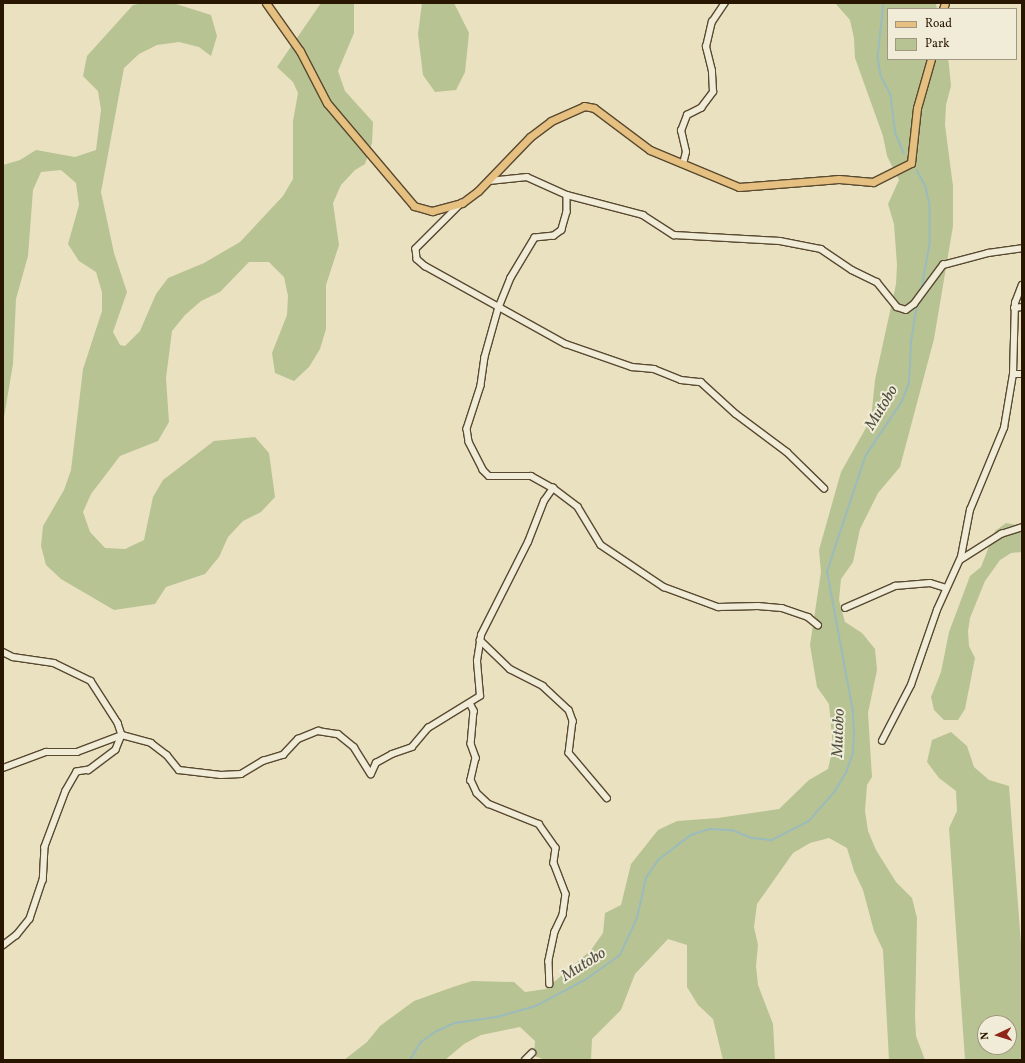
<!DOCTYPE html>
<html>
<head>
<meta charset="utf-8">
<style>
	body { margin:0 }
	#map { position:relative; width:1025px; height:1063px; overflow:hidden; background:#eae1c1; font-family:Vollkorn,serif }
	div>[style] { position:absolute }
	.green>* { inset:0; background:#b7c393 }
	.stream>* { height:1.5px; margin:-0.75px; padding:0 0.75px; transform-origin:0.75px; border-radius:0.75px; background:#9bbbbc }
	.roads { filter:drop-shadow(1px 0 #584930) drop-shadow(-1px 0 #584930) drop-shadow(0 1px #584930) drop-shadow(0 -1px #584930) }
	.minor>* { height:5.5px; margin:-2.75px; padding:0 2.75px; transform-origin:2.75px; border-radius:2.75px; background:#f1ecd7 }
	.major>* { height:7px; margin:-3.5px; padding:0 3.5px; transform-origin:3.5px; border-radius:3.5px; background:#e5c080 }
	span { translate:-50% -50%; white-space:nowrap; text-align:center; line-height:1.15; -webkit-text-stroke:4px #f1ecd7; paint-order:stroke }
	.water-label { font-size:16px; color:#505042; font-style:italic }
	.frame { position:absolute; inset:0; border:4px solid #281600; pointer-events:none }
	.legend { position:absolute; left:887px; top:8px; width:130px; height:52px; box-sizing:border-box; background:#f1ecd7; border:1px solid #a19681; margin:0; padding:5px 7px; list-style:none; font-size:12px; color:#281600 }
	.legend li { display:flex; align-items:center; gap:8px; height:20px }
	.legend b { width:20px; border:1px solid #a19681 }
	.north { position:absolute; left:977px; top:1015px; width:40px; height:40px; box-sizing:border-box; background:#f1ecd7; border:1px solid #a19681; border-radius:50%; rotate:266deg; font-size:11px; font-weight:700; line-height:16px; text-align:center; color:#281600 }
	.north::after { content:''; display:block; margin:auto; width:14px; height:18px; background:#8f2418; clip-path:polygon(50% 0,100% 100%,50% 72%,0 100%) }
</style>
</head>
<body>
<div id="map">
	<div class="green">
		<div style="clip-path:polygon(144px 3px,173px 3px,211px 15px,217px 36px,211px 56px,199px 47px,179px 42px,157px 45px,139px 54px,124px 68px,101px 192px,114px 253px,127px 292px,113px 332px,120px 345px,125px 346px,140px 331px,156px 294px,168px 278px,204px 263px,240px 242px,283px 196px,293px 179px,293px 121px,298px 93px,293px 82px,277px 67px,321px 3px,354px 3px,354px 33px,338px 71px,345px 91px,373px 122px,372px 143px,365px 164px,355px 170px,341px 185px,333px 203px,339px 245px,326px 285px,326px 329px,320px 349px,309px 367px,294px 381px,275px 373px,272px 353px,287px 315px,288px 296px,284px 277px,269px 262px,249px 262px,220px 292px,201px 301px,185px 315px,172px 331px,166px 378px,169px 422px,158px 441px,120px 456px,91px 494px,83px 512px,90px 532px,105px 548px,125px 549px,144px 540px,153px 497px,163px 480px,214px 441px,255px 437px,269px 453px,275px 497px,261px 512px,243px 521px,228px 537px,219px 557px,205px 574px,166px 587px,155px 604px,114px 610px,61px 579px,46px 565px,41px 546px,43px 526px,64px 490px,71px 470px,83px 369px,102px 311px,102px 292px,96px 272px,79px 261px,68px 244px,79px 205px,76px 183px,61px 170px,41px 172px,33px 190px,28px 256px,16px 299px,13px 364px,3px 423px,3px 165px,20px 160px,36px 150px,75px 157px,96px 150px,101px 110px,98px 91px,83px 76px,87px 56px,133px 5px)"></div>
		<div style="clip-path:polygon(422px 3px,454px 3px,469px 33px,465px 72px,456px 90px,435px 92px,423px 75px,418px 34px)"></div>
		<div style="clip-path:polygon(835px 3px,936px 3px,937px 9px,888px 9px,888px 59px,948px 59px,949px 65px,951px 86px,946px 105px,945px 125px,953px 186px,953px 226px,934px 339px,900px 467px,878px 493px,860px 529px,853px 562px,841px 579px,839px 600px,845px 622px,862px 633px,875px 649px,877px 670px,868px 713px,872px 777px,867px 785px,865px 811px,868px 831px,876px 850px,896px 882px,912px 898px,917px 918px,915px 1016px,916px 1036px,925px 1060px,889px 1060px,883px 950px,874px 931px,863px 890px,854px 871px,847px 848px,829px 838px,810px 843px,793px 853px,757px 904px,754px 927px,758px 945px,756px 966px,758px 985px,773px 1024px,775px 1060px,723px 1060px,713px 1019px,698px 1005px,687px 987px,687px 945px,668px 939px,635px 974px,621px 1010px,592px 1039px,591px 1060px,546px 1060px,534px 1056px,535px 1041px,520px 1027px,481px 1035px,464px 1044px,445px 1060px,344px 1060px,367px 1042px,380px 1026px,414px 1001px,453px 987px,472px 981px,514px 982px,525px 992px,546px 989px,591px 950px,603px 933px,605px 913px,621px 905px,631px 864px,658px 830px,677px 821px,718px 818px,779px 809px,809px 780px,828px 769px,833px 747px,829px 704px,817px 687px,810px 645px,821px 572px,819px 550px,841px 472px,871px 419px,875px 380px,896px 284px,897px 265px,894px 224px,888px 204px,899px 180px,887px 156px,883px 136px,855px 58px,854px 38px,850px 20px)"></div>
		<div style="clip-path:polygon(1006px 523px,1022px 526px,1022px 552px,1011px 553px,1000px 560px,985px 581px,970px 618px,968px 631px,969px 646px,975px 658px,965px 709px,958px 720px,944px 720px,934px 710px,931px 697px,941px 672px,949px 632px,970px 576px,981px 567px,995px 531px)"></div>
		<div style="clip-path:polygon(evenodd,951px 732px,967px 746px,974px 767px,989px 780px,1009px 786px,1022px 957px,1022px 1060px,965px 1060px,949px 828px,957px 811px,956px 791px,939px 778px,927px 762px,932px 740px,951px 732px,985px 1023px,1009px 1023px,1009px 1047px,985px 1047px,985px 1023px)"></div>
	</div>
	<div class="stream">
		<div style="left:884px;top:3px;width:54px;rotate:96.3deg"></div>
		<div style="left:878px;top:57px;width:19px;rotate:81deg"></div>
		<div style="left:881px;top:76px;width:21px;rotate:62deg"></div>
		<div style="left:891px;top:95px;width:39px;rotate:83deg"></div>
		<div style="left:896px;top:134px;width:21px;rotate:67deg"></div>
		<div style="left:917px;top:170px;width:19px;rotate:62deg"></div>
		<div style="left:926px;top:187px;width:19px;rotate:78deg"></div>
		<div style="left:930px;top:206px;width:38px;rotate:90deg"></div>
		<div style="left:930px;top:244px;width:46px;rotate:100.1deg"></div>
		<div style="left:410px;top:1060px;width:21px;rotate:-59deg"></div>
		<div style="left:421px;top:1042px;width:19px;rotate:-35deg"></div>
		<div style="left:437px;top:1031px;width:20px;rotate:-24deg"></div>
		<div style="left:455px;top:1023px;width:42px;rotate:-8.1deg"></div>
		<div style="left:497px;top:1017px;width:41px;rotate:-15.8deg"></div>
		<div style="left:536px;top:1006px;width:55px;rotate:-28deg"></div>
		<div style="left:585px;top:980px;width:43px;rotate:-35.5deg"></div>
		<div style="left:620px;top:955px;width:41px;rotate:-65.3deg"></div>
		<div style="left:637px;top:918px;width:41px;rotate:-77.3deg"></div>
		<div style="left:646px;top:878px;width:22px;rotate:-56deg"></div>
		<div style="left:658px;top:860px;width:41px;rotate:-37.1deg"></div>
		<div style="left:691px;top:835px;width:20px;rotate:-18deg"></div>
		<div style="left:710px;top:829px;width:22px;rotate:3deg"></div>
		<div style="left:732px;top:830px;width:22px;rotate:22deg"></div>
		<div style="left:752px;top:838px;width:20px;rotate:6deg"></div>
		<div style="left:772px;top:840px;width:42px;rotate:-27.2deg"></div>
		<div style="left:809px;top:821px;width:40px;rotate:-49deg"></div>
		<div style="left:835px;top:791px;width:21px;rotate:-59deg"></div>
		<div style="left:846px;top:773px;width:21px;rotate:-71deg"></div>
		<div style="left:853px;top:753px;width:20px;rotate:-87deg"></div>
		<div style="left:854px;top:733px;width:21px;rotate:-93deg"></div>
		<div style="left:853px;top:712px;width:142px;rotate:-100.5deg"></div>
		<div style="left:827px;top:572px;width:123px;rotate:-71.6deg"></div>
		<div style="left:866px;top:455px;width:65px;rotate:-56.3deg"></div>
		<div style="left:902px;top:401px;width:19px;rotate:-69deg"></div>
		<div style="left:909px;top:383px;width:41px;rotate:-87.2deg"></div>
		<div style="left:911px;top:342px;width:38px;rotate:-81deg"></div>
	</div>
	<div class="roads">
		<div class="minor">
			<div style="left:683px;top:164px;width:12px;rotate:-76deg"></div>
			<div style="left:686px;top:152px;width:22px;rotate:-103deg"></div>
			<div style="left:681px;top:131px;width:17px;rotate:-69deg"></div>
			<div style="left:687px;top:115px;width:16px;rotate:-27deg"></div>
			<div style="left:701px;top:108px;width:20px;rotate:-53deg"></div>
			<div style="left:713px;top:92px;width:21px;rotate:-93deg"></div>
			<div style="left:712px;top:71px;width:25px;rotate:-104deg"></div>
			<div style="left:706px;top:47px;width:26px;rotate:-77deg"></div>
			<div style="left:712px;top:22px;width:23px;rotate:-56deg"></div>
			<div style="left:489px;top:181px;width:38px;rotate:-6deg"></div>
			<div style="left:527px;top:177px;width:44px;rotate:24.2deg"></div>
			<div style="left:567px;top:195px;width:79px;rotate:14.7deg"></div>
			<div style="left:643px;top:215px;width:37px;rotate:33deg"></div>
			<div style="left:674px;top:235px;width:106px;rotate:3.2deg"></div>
			<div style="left:780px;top:241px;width:42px;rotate:11deg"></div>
			<div style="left:821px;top:249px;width:37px;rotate:34deg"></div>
			<div style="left:852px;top:270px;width:28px;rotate:26deg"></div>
			<div style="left:877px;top:282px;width:32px;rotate:51deg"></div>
			<div style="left:897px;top:307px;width:9px;rotate:18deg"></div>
			<div style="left:906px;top:310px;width:10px;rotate:-37deg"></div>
			<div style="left:914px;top:304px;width:49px;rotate:-53.4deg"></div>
			<div style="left:943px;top:265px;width:47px;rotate:-14.9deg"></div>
			<div style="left:988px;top:253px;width:34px;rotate:-8deg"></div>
			<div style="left:567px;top:195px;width:17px;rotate:90deg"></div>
			<div style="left:567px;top:212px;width:19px;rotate:106deg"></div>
			<div style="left:562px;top:230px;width:10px;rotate:143deg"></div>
			<div style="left:554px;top:236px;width:19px;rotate:174deg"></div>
			<div style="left:535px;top:238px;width:47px;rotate:121deg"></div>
			<div style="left:511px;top:278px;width:31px;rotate:112deg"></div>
			<div style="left:499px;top:307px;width:52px;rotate:105.6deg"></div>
			<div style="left:485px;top:357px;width:29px;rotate:98deg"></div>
			<div style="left:481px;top:386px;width:45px;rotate:108deg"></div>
			<div style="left:467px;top:429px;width:13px;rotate:81deg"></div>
			<div style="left:469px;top:442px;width:31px;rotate:63deg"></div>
			<div style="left:483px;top:470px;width:8px;rotate:45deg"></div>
			<div style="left:489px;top:476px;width:42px"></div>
			<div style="left:531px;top:476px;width:25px;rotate:29deg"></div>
			<div style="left:553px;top:488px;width:31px;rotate:37deg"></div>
			<div style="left:578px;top:507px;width:44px;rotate:58.8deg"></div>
			<div style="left:601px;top:545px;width:76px;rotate:33.7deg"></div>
			<div style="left:664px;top:587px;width:58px;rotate:20.3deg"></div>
			<div style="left:718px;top:607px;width:40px;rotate:-1.4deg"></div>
			<div style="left:758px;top:606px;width:24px;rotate:5deg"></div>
			<div style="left:782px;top:608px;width:28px;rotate:19deg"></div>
			<div style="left:808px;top:617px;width:13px;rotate:39deg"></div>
			<div style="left:462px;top:203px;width:65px;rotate:135deg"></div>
			<div style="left:416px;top:249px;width:10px;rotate:84deg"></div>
			<div style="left:417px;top:259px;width:11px;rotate:41deg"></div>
			<div style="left:425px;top:266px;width:161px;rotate:29deg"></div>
			<div style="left:566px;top:344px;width:70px;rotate:19.2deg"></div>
			<div style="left:632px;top:367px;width:22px;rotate:5deg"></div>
			<div style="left:654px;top:369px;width:29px;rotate:22deg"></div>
			<div style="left:681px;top:380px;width:20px;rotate:6deg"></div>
			<div style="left:701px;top:382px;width:47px;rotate:42.4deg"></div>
			<div style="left:736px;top:414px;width:64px;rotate:36.7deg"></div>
			<div style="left:787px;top:452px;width:52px;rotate:44.2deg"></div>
			<div style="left:1014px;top:308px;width:8px;rotate:-7deg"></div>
			<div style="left:1013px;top:374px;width:9px"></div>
			<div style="left:960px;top:560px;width:49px;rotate:-32.4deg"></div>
			<div style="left:1001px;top:534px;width:22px;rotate:-18deg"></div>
			<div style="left:845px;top:608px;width:55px;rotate:-23.7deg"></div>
			<div style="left:895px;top:586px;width:35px;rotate:-5deg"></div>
			<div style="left:930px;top:583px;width:17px;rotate:17deg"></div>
			<div style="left:480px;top:640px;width:42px;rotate:44deg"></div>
			<div style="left:510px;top:669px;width:37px;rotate:27deg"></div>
			<div style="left:543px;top:686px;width:35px;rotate:43deg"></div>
			<div style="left:569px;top:710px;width:12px;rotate:70deg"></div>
			<div style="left:573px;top:721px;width:32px;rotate:97deg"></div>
			<div style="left:569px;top:753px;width:59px;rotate:49.8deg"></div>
			<div style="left:3px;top:652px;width:11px;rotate:27deg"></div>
			<div style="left:13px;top:657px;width:41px;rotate:8.3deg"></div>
			<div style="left:54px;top:663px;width:41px;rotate:25.9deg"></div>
			<div style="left:91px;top:681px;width:50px;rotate:57.3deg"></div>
			<div style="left:118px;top:723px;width:13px;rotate:72deg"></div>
			<div style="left:122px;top:735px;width:16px;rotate:112deg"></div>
			<div style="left:116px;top:750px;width:34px;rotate:143deg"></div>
			<div style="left:89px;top:770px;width:12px;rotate:171deg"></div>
			<div style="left:77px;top:772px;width:22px;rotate:120deg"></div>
			<div style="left:66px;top:791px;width:60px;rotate:110.6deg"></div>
			<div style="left:45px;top:847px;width:33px;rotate:93deg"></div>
			<div style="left:43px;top:880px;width:41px;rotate:108.4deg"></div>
			<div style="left:30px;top:919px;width:21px;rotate:129deg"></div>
			<div style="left:17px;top:935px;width:18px;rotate:142deg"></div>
			<div style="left:470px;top:703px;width:9px;rotate:63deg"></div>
			<div style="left:474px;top:711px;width:33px;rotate:95deg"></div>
			<div style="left:471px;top:744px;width:15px;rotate:70deg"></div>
			<div style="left:476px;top:758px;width:23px;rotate:103deg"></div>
			<div style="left:471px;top:780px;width:14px;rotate:65deg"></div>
			<div style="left:477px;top:793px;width:16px;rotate:43deg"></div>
			<div style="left:489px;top:804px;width:54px;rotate:21.8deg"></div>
			<div style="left:539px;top:824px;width:29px;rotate:55deg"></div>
			<div style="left:556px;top:848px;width:15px;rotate:98deg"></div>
			<div style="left:554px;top:863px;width:33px;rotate:69deg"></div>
			<div style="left:566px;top:894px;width:21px;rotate:98deg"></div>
			<div style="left:563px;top:915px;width:19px;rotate:115deg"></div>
			<div style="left:555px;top:932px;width:30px;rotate:102deg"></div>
			<div style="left:549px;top:961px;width:23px;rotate:88deg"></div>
			<div style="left:882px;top:741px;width:63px;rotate:-62.6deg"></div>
			<div style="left:911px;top:685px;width:79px;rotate:-70.9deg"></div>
			<div style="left:937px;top:610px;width:58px;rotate:-65.6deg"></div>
			<div style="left:961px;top:557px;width:48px;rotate:-79.2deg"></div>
			<div style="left:970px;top:510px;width:89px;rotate:-67.5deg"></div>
			<div style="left:1004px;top:428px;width:55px;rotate:-80.5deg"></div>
			<div style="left:1013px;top:374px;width:71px;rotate:-88.4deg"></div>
			<div style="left:1015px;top:303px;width:19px;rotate:-69deg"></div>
			<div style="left:3px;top:768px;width:46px;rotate:-20.4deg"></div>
			<div style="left:46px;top:752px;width:31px"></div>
			<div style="left:77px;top:752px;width:48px;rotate:-20.7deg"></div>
			<div style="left:122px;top:735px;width:30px;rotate:15deg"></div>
			<div style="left:151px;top:743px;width:20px;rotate:37deg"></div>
			<div style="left:167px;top:755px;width:19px;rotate:51deg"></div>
			<div style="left:179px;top:770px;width:42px;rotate:6.8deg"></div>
			<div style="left:221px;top:775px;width:20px;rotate:-3deg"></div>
			<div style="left:241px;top:774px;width:26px;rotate:-31deg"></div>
			<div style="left:263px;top:761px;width:21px;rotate:-17deg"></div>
			<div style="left:283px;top:755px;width:22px;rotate:-47deg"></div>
			<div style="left:298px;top:739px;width:22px;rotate:-22deg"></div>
			<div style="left:318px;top:731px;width:20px;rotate:9deg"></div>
			<div style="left:338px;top:734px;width:21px;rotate:39deg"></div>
			<div style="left:354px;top:747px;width:32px;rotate:58deg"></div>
			<div style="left:371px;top:774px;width:12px;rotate:-66deg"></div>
			<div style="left:376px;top:763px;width:18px;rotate:-29deg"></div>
			<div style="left:392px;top:754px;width:21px;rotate:-19deg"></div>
			<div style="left:412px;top:747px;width:25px;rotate:-50deg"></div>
			<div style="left:428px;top:728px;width:61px;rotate:-31.6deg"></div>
			<div style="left:480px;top:696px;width:35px;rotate:-95deg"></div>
			<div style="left:477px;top:661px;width:26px;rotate:-81deg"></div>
			<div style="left:481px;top:635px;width:104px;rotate:-63.2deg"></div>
			<div style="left:528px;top:542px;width:44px;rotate:-68.7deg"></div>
			<div style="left:544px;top:501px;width:16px;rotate:-55deg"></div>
			<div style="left:525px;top:1060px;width:10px;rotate:-45deg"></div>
		</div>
		<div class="major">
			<div style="left:266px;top:3px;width:59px;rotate:54.7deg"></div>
			<div style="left:300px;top:51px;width:59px;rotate:62.6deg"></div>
			<div style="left:327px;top:103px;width:135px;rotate:49.8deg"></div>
			<div style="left:414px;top:206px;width:19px;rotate:16deg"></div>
			<div style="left:432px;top:211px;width:31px;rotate:-15deg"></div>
			<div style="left:462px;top:203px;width:20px;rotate:-37deg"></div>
			<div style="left:478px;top:191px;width:75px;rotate:-46.1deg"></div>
			<div style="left:530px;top:137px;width:26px;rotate:-37deg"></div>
			<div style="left:551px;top:121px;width:36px;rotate:-24deg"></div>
			<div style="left:584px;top:106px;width:10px;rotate:11deg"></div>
			<div style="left:594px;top:108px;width:70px;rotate:36.9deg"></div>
			<div style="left:650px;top:150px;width:96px;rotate:22.6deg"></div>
			<div style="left:739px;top:187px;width:100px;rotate:-4.6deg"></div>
			<div style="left:839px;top:179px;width:34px;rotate:5deg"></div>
			<div style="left:873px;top:182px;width:42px;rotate:-26.6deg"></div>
			<div style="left:911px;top:163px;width:55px;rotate:-83.8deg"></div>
			<div style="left:917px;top:108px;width:51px;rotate:-74.1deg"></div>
			<div style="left:943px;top:9px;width:6px;rotate:-72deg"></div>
		</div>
	</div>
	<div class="water-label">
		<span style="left:882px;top:408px;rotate:-59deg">Mutobo</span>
		<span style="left:839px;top:733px;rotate:-88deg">Mutobo</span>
		<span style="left:584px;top:965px;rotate:-32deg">Mutobo</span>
	</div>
	<div class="frame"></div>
	<ul class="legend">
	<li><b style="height:5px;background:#e5c080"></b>Road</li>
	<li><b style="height:11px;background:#b7c393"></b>Park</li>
	</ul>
	<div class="north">N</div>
</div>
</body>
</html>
